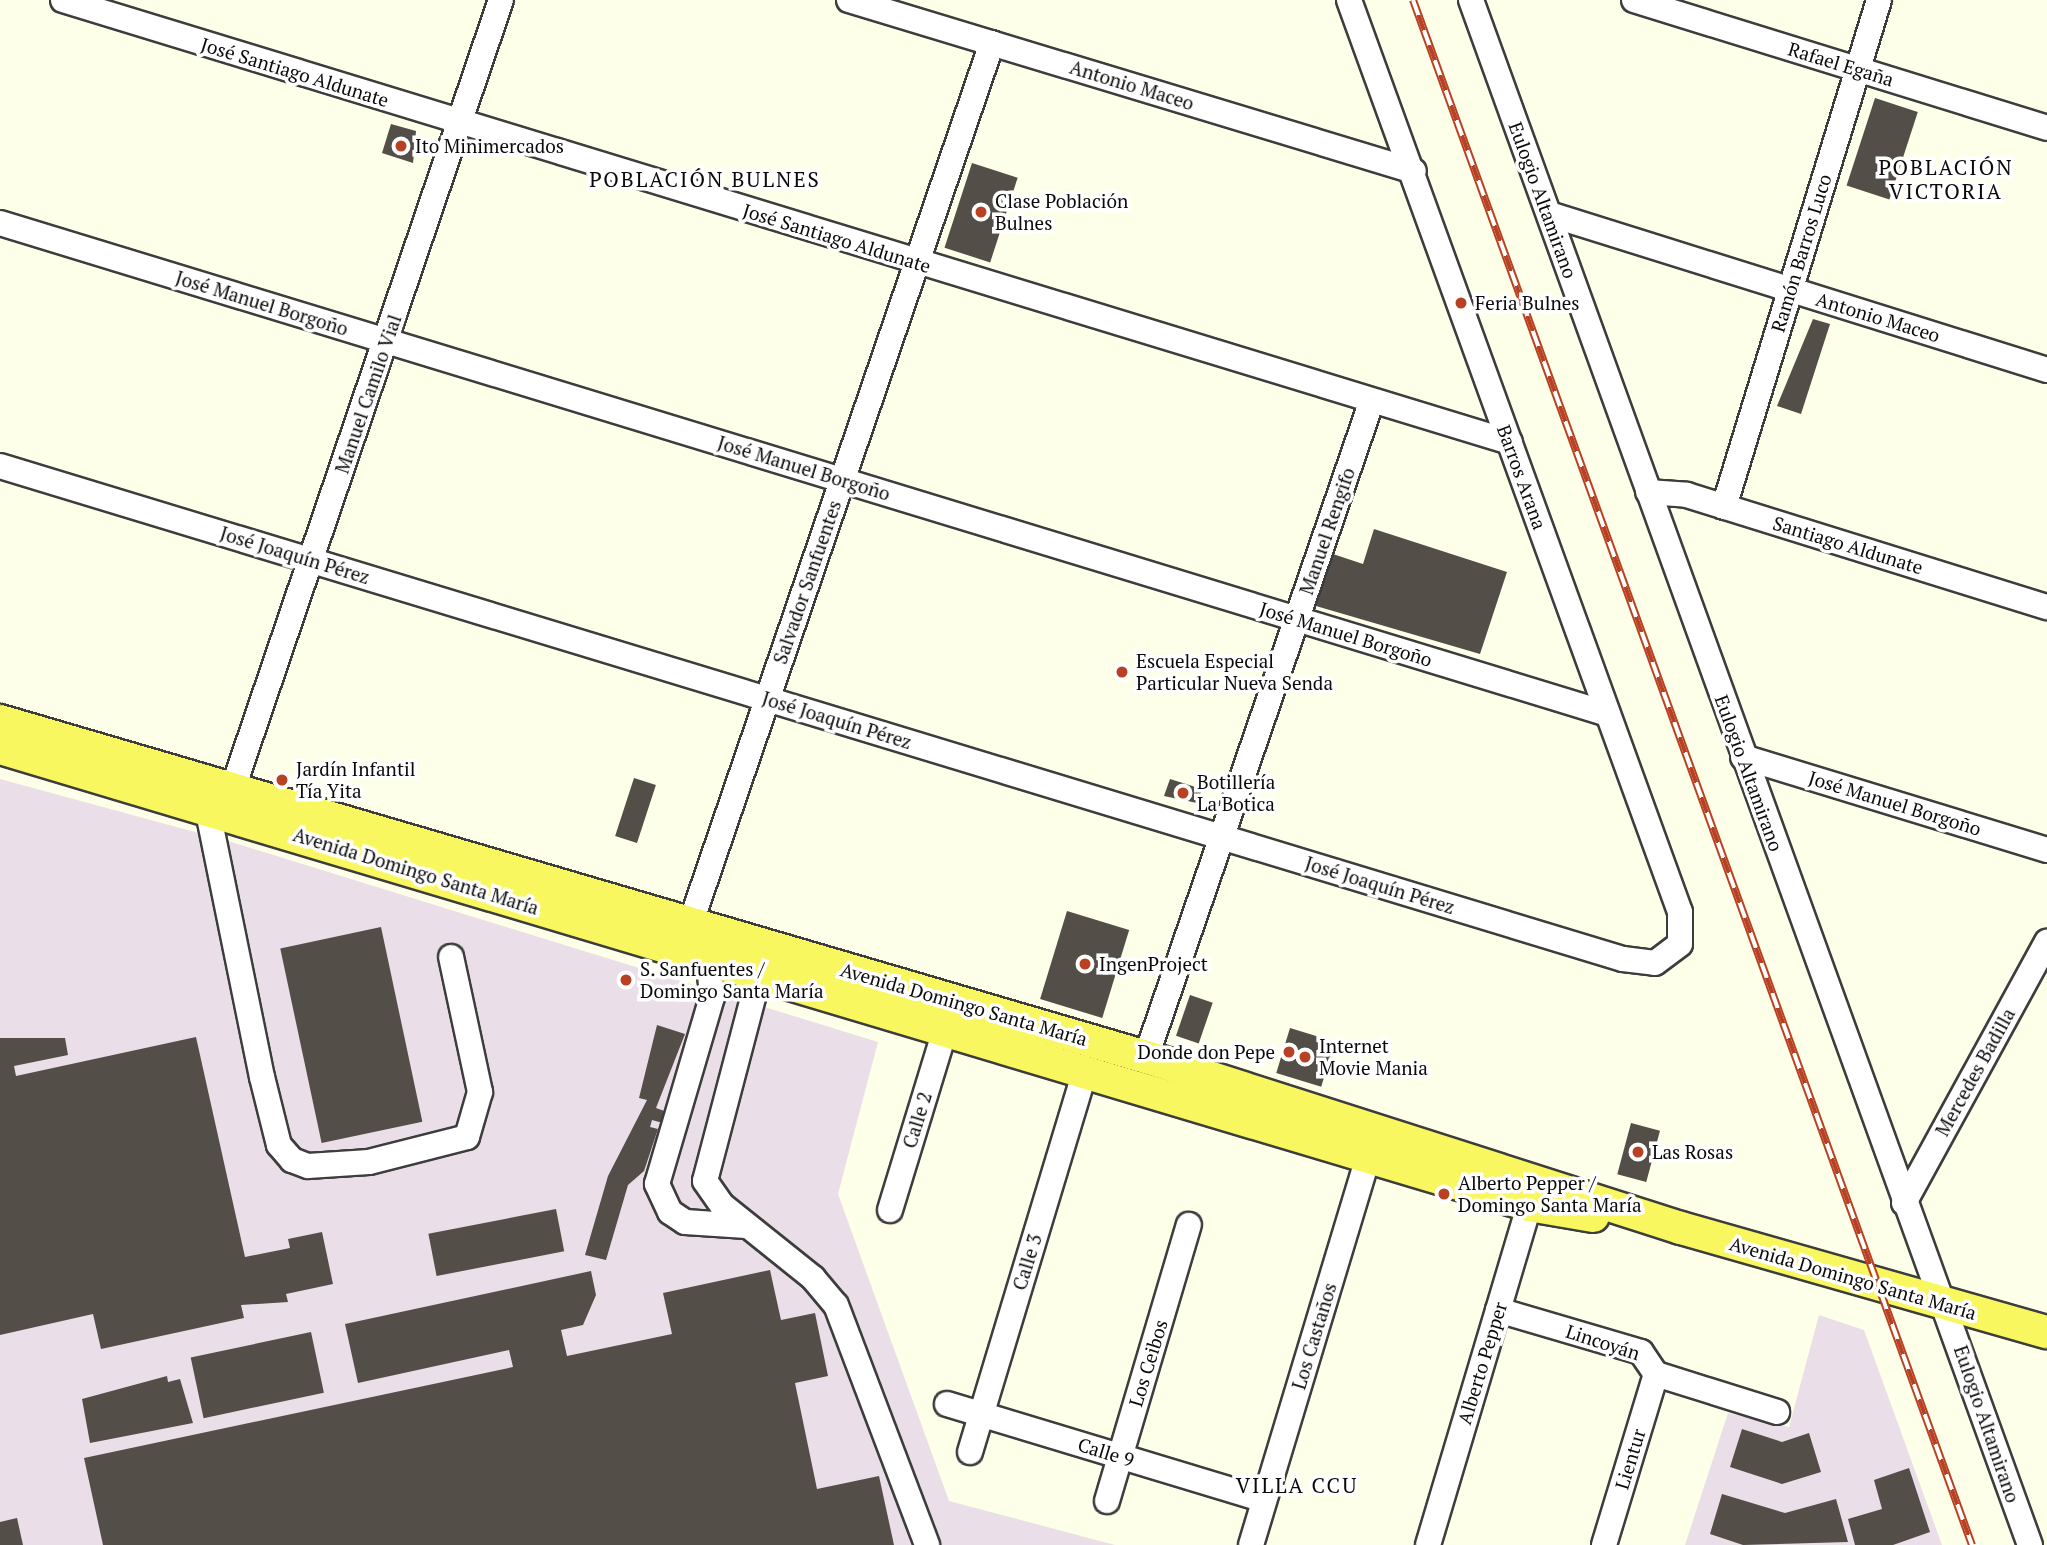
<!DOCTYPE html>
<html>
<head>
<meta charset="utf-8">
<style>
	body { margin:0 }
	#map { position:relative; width:2047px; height:1545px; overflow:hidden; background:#feffe8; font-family:"PT Serif",serif }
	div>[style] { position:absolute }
	.industrial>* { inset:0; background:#eadee8 }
	.building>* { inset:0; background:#534e47; transform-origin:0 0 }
	.roads { filter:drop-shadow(2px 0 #3d3d3d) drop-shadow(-2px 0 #3d3d3d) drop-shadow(0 2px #3d3d3d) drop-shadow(0 -2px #3d3d3d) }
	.minor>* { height:24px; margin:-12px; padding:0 12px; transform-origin:12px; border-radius:12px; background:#fff }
	.major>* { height:32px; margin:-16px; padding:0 16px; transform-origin:16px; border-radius:16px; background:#f8f75f }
	.rail>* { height:8px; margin-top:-4px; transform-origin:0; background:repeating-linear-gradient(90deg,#fff 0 16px,#b84124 0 32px); box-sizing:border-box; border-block:2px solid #b84124 }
	.dots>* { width:19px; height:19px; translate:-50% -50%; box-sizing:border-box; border:4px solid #fff; border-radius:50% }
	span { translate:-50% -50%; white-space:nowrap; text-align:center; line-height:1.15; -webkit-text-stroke:7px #fff; paint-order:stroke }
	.street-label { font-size:19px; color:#0a0a0a }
	.poi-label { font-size:19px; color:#0a0a0a }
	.left { translate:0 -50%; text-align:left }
	.right { translate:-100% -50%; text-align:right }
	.neighbourhood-label { font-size:21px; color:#0a0a0a; letter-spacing:2px }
</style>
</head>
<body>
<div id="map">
	<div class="industrial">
		<div style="clip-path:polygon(0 779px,228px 841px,878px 1042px,838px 1194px,949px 1501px,1115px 1545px,0 1545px)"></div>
		<div style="clip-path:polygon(1819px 1315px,1864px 1330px,1942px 1545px,1685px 1545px,1728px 1413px,1789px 1427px)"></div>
	</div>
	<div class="building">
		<div style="left:1875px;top:98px;width:45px;height:92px;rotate:18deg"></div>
		<div style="clip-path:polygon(391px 124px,416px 131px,413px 163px,382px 153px)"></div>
		<div style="left:972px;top:163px;width:48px;height:89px;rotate:18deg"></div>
		<div style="clip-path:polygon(1813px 319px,1830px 324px,1801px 414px,1777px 406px)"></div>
		<div style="clip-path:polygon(1374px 529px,1507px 572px,1480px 654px,1316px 606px,1333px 554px,1363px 564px)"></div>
		<div style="left:634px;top:778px;width:23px;height:61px;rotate:18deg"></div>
		<div style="clip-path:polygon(1170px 779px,1202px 789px,1197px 803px,1164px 796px)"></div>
		<div style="left:1067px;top:911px;width:65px;height:92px;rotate:17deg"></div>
		<div style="left:381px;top:927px;width:199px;height:103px;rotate:78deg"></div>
		<div style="left:1190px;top:995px;width:24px;height:43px;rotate:19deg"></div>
		<div style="clip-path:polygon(657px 1025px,685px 1034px,656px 1108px,667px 1112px,663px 1123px,652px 1120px,650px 1127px,658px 1129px,644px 1171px,628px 1185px,606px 1260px,585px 1255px,608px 1176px,647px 1100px,639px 1098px)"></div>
		<div style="left:1290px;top:1028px;width:47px;height:47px;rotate:17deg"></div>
		<div style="clip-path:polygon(196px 1037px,245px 1257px,290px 1248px,288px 1239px,322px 1232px,333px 1284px,286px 1294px,288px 1302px,241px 1305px,244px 1318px,101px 1349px,93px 1314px,0 1335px,0 1038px,65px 1038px,68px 1055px,14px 1066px,16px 1076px)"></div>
		<div style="left:1631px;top:1123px;width:30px;height:53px;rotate:15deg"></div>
		<div style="left:556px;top:1209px;width:43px;height:130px;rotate:79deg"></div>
		<div style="clip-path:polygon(770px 1270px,781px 1320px,815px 1313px,828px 1376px,795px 1383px,817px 1489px,879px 1476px,894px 1545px,103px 1545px,84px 1458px,513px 1367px,509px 1350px,358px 1383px,345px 1324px,591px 1271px,596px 1295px,583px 1325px,561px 1330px,567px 1356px,672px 1334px,663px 1293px)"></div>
		<div style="left:311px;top:1332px;width:62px;height:123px;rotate:78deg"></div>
		<div style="clip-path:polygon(167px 1376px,168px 1382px,180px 1379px,193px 1423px,90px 1443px,82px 1399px)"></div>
		<div style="clip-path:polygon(1742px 1429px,1782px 1442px,1809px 1433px,1821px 1472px,1782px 1484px,1730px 1467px)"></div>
		<div style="clip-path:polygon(1909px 1468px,1930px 1532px,1893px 1545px,1855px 1545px,1848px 1519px,1882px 1509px,1874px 1480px)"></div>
		<div style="clip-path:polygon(1722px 1494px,1785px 1513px,1836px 1499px,1848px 1542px,1743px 1545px,1710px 1534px)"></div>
		<div style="clip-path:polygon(17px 1518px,23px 1545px,0 1545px,0 1522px)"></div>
	</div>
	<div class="roads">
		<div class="minor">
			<div style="left:63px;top:0;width:1513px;rotate:16.99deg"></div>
			<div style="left:849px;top:0;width:590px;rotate:16.84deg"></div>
			<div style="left:1471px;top:0;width:1643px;rotate:70.11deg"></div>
			<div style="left:1634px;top:0;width:432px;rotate:17.2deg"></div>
			<div style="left:1549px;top:214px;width:522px;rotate:17.39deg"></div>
			<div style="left:0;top:223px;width:1681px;rotate:16.98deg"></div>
			<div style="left:0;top:466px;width:1696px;rotate:16.9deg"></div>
			<div style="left:1623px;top:959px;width:32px;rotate:7deg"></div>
			<div style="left:1655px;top:963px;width:31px;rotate:-37deg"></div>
			<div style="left:1680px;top:944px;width:32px;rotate:-90deg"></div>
			<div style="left:1680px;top:912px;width:970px;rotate:-109.95deg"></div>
			<div style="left:1648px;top:492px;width:39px;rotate:4deg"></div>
			<div style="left:1687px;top:495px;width:377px;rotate:17.3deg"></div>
			<div style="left:1724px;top:507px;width:530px;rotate:-73deg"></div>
			<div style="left:1743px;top:757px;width:318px;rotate:17deg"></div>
			<div style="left:233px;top:788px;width:832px;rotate:-71.22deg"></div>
			<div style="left:207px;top:807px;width:276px;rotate:78.5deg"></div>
			<div style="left:262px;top:1077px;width:70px;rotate:76deg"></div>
			<div style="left:279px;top:1145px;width:20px;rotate:49deg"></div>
			<div style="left:292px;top:1160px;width:17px;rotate:21deg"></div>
			<div style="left:308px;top:1166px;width:61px;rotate:-3.8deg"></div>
			<div style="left:369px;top:1162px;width:101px;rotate:-14.3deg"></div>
			<div style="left:467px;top:1137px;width:47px;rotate:-73.9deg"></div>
			<div style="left:480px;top:1092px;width:138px;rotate:-102.1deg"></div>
			<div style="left:750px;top:959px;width:39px;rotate:86deg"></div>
			<div style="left:753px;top:998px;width:189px;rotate:104.7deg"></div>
			<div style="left:705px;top:1181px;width:29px;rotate:55deg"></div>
			<div style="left:722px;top:1205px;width:117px;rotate:38.7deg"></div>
			<div style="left:813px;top:1278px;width:35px;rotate:50deg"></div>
			<div style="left:836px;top:1305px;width:257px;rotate:69.2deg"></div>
			<div style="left:1146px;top:1057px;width:692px;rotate:-71.01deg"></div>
			<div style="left:1904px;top:1203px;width:298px;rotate:-61.3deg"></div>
			<div style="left:890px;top:1210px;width:188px;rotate:-73deg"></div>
			<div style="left:746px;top:1226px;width:61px;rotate:-176.2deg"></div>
			<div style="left:685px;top:1222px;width:18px;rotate:-146deg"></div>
			<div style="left:670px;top:1212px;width:31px;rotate:-115deg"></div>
			<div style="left:657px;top:1184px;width:195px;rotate:-73.6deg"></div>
			<div style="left:712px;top:997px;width:37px;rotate:-95deg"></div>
			<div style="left:709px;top:960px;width:42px;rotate:-115.3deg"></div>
			<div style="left:691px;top:922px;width:929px;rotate:-71.1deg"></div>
			<div style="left:1498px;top:1310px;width:149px;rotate:16.4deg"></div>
			<div style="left:1641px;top:1352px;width:27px;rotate:56deg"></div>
			<div style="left:1656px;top:1374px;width:127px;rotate:17.4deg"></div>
			<div style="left:947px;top:1404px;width:331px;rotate:16.8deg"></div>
			<div style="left:970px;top:1452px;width:397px;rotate:-73.2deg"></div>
			<div style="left:1107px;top:1501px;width:288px;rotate:-73.5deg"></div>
			<div style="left:1251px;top:1545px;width:423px;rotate:-73.2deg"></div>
			<div style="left:1428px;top:1545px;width:370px;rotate:-73.4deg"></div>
			<div style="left:1604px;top:1545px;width:179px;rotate:-73.1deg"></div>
		</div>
		<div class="major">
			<div style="left:0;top:721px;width:1194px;rotate:16.34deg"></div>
			<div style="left:1146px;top:1057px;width:562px;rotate:17.73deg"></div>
			<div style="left:1681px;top:1228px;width:380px;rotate:15.9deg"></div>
			<div style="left:0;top:748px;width:1596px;rotate:16.64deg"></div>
			<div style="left:1529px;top:1205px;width:65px;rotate:9.8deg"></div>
		</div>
	</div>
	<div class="rail">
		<div style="left:1413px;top:0;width:1643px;rotate:70.11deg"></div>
	</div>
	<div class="dots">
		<div style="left:401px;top:146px;background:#b84124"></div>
		<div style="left:981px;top:212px;background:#b84124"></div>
		<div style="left:1461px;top:303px;background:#b84124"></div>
		<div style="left:1122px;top:672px;background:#b84124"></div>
		<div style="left:282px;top:780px;background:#b84124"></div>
		<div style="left:1183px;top:793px;background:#b84124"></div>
		<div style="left:1085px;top:964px;background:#b84124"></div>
		<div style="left:626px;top:980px;background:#b84124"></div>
		<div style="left:1289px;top:1052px;background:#b84124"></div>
		<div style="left:1305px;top:1057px;background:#b84124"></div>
		<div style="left:1638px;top:1152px;background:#b84124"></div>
		<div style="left:1444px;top:1194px;background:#b84124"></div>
	</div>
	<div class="street-label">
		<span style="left:1841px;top:64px;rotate:17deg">Rafael Egaña</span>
		<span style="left:295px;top:72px;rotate:17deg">José Santiago Aldunate</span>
		<span style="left:1132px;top:85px;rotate:17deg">Antonio Maceo</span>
		<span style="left:1543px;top:200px;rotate:70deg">Eulogio Altamirano</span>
		<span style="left:837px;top:238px;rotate:17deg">José Santiago Aldunate</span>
		<span style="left:1801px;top:253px;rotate:-73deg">Ramón Barros Luco</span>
		<span style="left:262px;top:303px;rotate:17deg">José Manuel Borgoño</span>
		<span style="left:1878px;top:317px;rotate:17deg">Antonio Maceo</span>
		<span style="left:368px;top:394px;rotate:-71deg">Manuel Camilo Vial</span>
		<span style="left:804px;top:468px;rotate:17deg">José Manuel Borgoño</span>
		<span style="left:1522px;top:477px;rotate:70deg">Barros Arana</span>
		<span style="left:1327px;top:531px;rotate:-71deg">Manuel Rengifo</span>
		<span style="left:1848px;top:545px;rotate:17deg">Santiago Aldunate</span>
		<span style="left:295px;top:555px;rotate:17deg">José Joaquín Pérez</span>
		<span style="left:807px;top:582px;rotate:-71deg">Salvador Sanfuentes</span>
		<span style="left:1346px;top:634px;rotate:17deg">José Manuel Borgoño</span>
		<span style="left:837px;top:720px;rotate:17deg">José Joaquín Pérez</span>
		<span style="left:1749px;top:773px;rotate:70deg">Eulogio Altamirano</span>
		<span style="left:1895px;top:803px;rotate:17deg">José Manuel Borgoño</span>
		<span style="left:416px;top:871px;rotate:17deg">Avenida Domingo Santa María</span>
		<span style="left:1380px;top:885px;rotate:17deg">José Joaquín Pérez</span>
		<span style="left:964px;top:1004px;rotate:16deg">Avenida Domingo Santa María</span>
		<span style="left:1975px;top:1072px;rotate:-61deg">Mercedes Badilla</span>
		<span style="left:917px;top:1120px;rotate:-73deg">Calle 2</span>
		<span style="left:1027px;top:1262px;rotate:-73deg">Calle 3</span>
		<span style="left:1853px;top:1278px;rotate:16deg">Avenida Domingo Santa María</span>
		<span style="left:1314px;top:1336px;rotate:-73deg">Los Castaños</span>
		<span style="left:1603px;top:1342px;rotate:18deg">Lincoyán</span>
		<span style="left:1148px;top:1363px;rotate:-73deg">Los Ceibos</span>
		<span style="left:1482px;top:1363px;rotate:-73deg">Alberto Pepper</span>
		<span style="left:1987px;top:1424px;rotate:71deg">Eulogio Altamirano</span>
		<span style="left:1106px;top:1452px;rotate:17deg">Calle 9</span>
		<span style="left:1630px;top:1459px;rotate:-73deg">Lientur</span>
	</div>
	<div class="poi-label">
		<span class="left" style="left:415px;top:146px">Ito Minimercados</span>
		<span class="left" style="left:995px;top:212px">Clase Población<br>Bulnes</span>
		<span class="left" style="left:1475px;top:303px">Feria Bulnes</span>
		<span class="left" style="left:1136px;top:672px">Escuela Especial<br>Particular Nueva Senda</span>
		<span class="left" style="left:296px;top:780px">Jardín Infantil<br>Tía Yita</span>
		<span class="left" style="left:1197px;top:793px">Botillería<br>La Botica</span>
		<span class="left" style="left:1099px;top:964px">IngenProject</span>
		<span class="left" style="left:640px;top:980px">S. Sanfuentes /<br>Domingo Santa María</span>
		<span class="left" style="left:1319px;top:1057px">Internet<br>Movie Mania</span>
		<span class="right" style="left:1275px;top:1052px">Donde don Pepe</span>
		<span class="left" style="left:1652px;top:1152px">Las Rosas</span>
		<span class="left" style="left:1458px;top:1194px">Alberto Pepper /<br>Domingo Santa María</span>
	</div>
	<div class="neighbourhood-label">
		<span style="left:1946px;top:179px">POBLACIÓN<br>VICTORIA</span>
		<span style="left:705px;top:179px">POBLACIÓN BULNES</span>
		<span style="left:1297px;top:1485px">VILLA CCU</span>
	</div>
</div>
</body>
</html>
